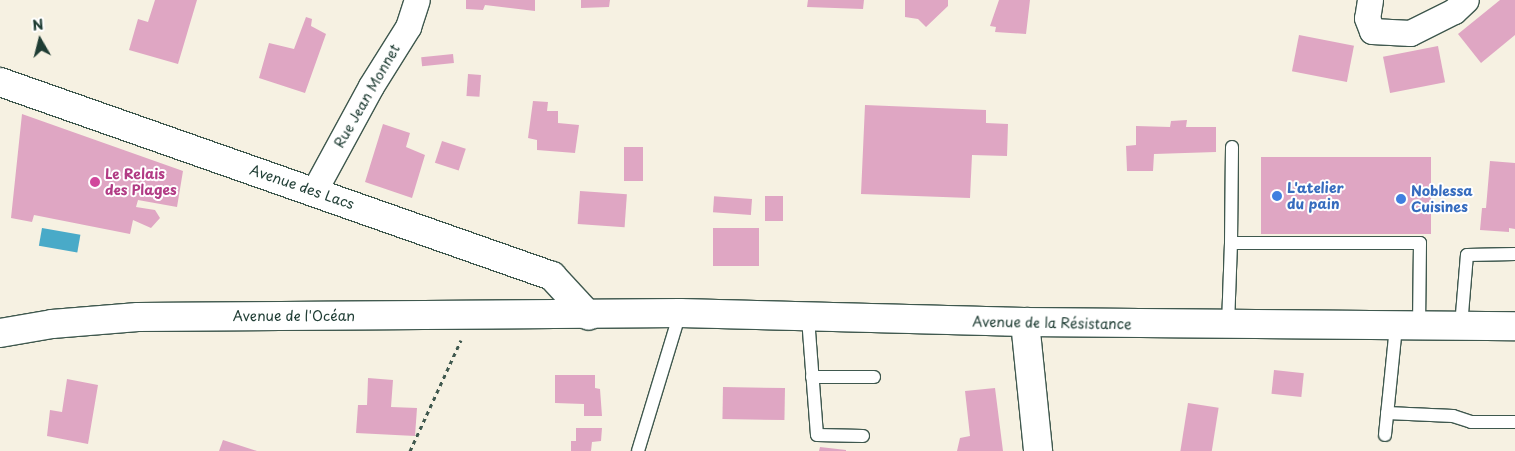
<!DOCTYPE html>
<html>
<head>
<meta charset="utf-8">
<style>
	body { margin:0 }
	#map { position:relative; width:1515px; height:451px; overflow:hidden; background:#f6f1e2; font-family:"Playpen Sans",sans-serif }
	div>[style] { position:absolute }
	.water>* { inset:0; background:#49aac8; transform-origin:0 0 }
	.building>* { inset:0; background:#dfa6c3; transform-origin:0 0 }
	.path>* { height:3px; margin-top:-1.5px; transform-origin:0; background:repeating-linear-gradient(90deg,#3f584e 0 4px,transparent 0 8px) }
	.roads { filter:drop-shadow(1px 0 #3f584e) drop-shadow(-1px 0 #3f584e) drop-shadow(0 1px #3f584e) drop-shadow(0 -1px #3f584e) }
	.lane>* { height:12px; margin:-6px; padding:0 6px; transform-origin:6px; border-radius:6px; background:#fff }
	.street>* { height:25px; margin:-12.5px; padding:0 12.5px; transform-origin:12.5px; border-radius:12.5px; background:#fff }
	.secondary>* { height:28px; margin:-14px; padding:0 14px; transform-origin:14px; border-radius:14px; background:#fff }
	.dots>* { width:14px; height:14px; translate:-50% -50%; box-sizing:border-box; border:2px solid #fff; border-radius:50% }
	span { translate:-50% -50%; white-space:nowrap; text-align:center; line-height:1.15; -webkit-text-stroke:4px #fff; paint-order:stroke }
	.street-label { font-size:14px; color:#1f3d34 }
	.hotel-label { font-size:14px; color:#b23c85; font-weight:700 }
	.left { translate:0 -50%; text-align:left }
	.shop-label { font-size:14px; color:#366cbe; font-weight:700 }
	.north { position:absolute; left:15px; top:15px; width:50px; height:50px; -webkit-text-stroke:4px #fff; paint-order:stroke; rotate:352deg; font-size:14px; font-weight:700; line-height:20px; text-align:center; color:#1f3d34 }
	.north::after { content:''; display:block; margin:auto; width:18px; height:22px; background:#1f3d34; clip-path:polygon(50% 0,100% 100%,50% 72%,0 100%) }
</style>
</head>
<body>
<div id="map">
	<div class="water">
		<div style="left:42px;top:228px;width:39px;height:18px;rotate:10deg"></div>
	</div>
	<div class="building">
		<div style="clip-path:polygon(155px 0,197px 0,178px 64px,129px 50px,138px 19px,148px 22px)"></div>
		<div style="clip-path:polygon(466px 0,535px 0,535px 11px,485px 5px,483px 10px,466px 9px)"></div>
		<div style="clip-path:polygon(581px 0,610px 0,609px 7px,581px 8px)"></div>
		<div style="clip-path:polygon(808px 0,864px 0,863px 9px,807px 7px)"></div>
		<div style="clip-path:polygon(905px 0,948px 0,948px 6px,926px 27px,918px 19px,905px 17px)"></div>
		<div style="clip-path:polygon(999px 0,1030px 0,1026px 34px,995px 32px,996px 27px,990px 26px)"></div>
		<div style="clip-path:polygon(1500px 0,1515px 0,1515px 35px,1481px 63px,1458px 34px)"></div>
		<div style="clip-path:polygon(306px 17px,312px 19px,311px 26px,326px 34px,305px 93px,259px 78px,269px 43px,294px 49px)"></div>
		<div style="left:1299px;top:35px;width:56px;height:37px;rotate:11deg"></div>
		<div style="left:1438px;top:46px;width:37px;height:56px;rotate:79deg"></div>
		<div style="left:453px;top:54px;width:9px;height:32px;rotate:84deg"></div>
		<div style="left:468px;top:74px;width:13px;height:22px;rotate:4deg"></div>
		<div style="clip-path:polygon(533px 101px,548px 102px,547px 111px,558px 111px,558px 123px,579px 125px,575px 153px,537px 150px,537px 140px,528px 138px)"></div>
		<div style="clip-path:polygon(865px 105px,986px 110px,986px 123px,1008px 124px,1007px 156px,972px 155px,970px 198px,861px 194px)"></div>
		<div style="clip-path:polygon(22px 114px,183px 171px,177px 207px,138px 200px,136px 207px,155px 210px,160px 218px,151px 228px,133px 220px,130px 234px,34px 215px,32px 222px,11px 218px)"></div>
		<div style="clip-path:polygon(1187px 120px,1186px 127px,1216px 127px,1216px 152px,1154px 154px,1153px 171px,1127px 171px,1126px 146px,1136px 145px,1136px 126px,1170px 127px,1171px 121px)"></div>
		<div style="clip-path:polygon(383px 124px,410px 133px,406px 147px,425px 155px,412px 198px,365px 182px)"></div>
		<div style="left:442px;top:141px;width:25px;height:23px;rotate:18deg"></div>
		<div style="left:624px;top:147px;width:19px;height:34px"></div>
		<div style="left:1261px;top:157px;width:170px;height:77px"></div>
		<div style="clip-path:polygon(1490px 161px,1515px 163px,1515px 229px,1509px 228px,1509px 232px,1480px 230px,1482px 208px,1486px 208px)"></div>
		<div style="left:580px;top:191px;width:47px;height:33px;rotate:4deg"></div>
		<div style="left:765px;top:196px;width:18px;height:25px"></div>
		<div style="left:752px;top:199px;width:16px;height:38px;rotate:94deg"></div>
		<div style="left:713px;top:228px;width:46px;height:38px"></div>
		<div style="left:1274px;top:370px;width:30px;height:24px;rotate:6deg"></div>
		<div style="clip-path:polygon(555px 375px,595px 375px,595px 388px,600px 389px,602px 416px,584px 416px,584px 404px,555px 403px)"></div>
		<div style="clip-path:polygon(368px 378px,393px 380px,391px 407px,417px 408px,415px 436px,356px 433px,358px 405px,367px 405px)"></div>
		<div style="clip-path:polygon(67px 379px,98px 385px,88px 444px,47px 436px,50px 410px,62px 412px)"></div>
		<div style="left:723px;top:387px;width:62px;height:32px;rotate:1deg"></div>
		<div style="clip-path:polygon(995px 388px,1003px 451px,957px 451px,960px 438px,970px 436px,965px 391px)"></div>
		<div style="left:1188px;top:403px;width:31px;height:49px;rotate:9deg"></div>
		<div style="clip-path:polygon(576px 428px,602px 428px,601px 441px,592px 442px,591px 451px,571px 451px,571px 441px,576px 441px)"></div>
		<div style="clip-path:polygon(223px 440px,257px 451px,219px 451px)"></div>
		<div style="clip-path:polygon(820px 447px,846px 450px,846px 451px,819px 451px)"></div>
	</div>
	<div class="path">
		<div style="left:410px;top:451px;width:122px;rotate:-65.3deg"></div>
	</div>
	<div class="roads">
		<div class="lane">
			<div style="left:1231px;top:243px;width:96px;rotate:-89.4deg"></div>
			<div style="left:808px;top:318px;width:117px;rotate:85.6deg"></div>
			<div style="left:817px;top:435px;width:46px;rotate:1.2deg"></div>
			<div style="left:1228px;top:325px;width:82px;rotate:-87.9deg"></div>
			<div style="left:1231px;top:243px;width:189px"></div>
			<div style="left:1420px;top:243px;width:83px;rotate:90.7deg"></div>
			<div style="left:1461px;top:326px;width:71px;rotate:-85.2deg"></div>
			<div style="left:1467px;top:255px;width:48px;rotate:-1.2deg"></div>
			<div style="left:812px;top:377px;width:62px"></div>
			<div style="left:1387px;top:413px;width:66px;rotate:2.6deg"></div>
			<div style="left:1453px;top:416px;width:19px;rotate:18deg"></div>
			<div style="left:1471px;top:422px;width:44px"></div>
			<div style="left:1385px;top:435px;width:110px;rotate:-84.2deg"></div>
			<div style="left:638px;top:451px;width:144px;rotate:-73.1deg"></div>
		</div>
		<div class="street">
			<div style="left:1370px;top:0;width:18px;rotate:99deg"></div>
			<div style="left:1367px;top:18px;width:14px;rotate:69deg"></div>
			<div style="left:1372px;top:31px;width:38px;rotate:3deg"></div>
			<div style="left:1410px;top:33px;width:49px;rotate:-26.6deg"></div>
			<div style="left:1454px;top:11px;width:16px;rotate:-43deg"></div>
			<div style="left:314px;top:191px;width:119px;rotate:-61.5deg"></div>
			<div style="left:371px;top:86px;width:70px;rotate:-57.9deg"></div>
			<div style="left:408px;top:27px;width:28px;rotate:-72deg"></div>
		</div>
		<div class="secondary">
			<div style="left:0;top:82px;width:585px;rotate:19.36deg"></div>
			<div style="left:552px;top:276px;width:54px;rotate:47.2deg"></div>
			<div style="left:1025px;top:322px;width:130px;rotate:84.2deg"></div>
			<div style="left:0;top:333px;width:53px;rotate:-9.8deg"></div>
			<div style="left:52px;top:324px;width:86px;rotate:-4.7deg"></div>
			<div style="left:138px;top:317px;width:542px;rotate:-0.42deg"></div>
			<div style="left:680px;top:313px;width:345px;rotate:1.5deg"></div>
			<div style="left:1025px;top:322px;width:490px;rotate:0.5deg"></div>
		</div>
	</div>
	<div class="dots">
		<div style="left:95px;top:182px;background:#d1479c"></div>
		<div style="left:1277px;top:196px;background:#3f7fe0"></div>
		<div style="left:1401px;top:199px;background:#3f7fe0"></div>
	</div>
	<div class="street-label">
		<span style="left:367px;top:96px;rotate:-60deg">Rue Jean Monnet</span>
		<span style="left:302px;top:187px;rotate:19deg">Avenue des Lacs</span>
		<span style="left:294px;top:316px">Avenue de l'Océan</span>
		<span style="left:1052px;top:323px;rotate:1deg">Avenue de la Résistance</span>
	</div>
	<div class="hotel-label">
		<span class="left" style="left:105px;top:182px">Le Relais<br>des Plages</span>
	</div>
	<div class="shop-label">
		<span class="left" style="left:1287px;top:196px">L'atelier<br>du pain</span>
		<span class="left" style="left:1411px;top:199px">Noblessa<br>Cuisines</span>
	</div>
	<div class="north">N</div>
</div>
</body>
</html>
